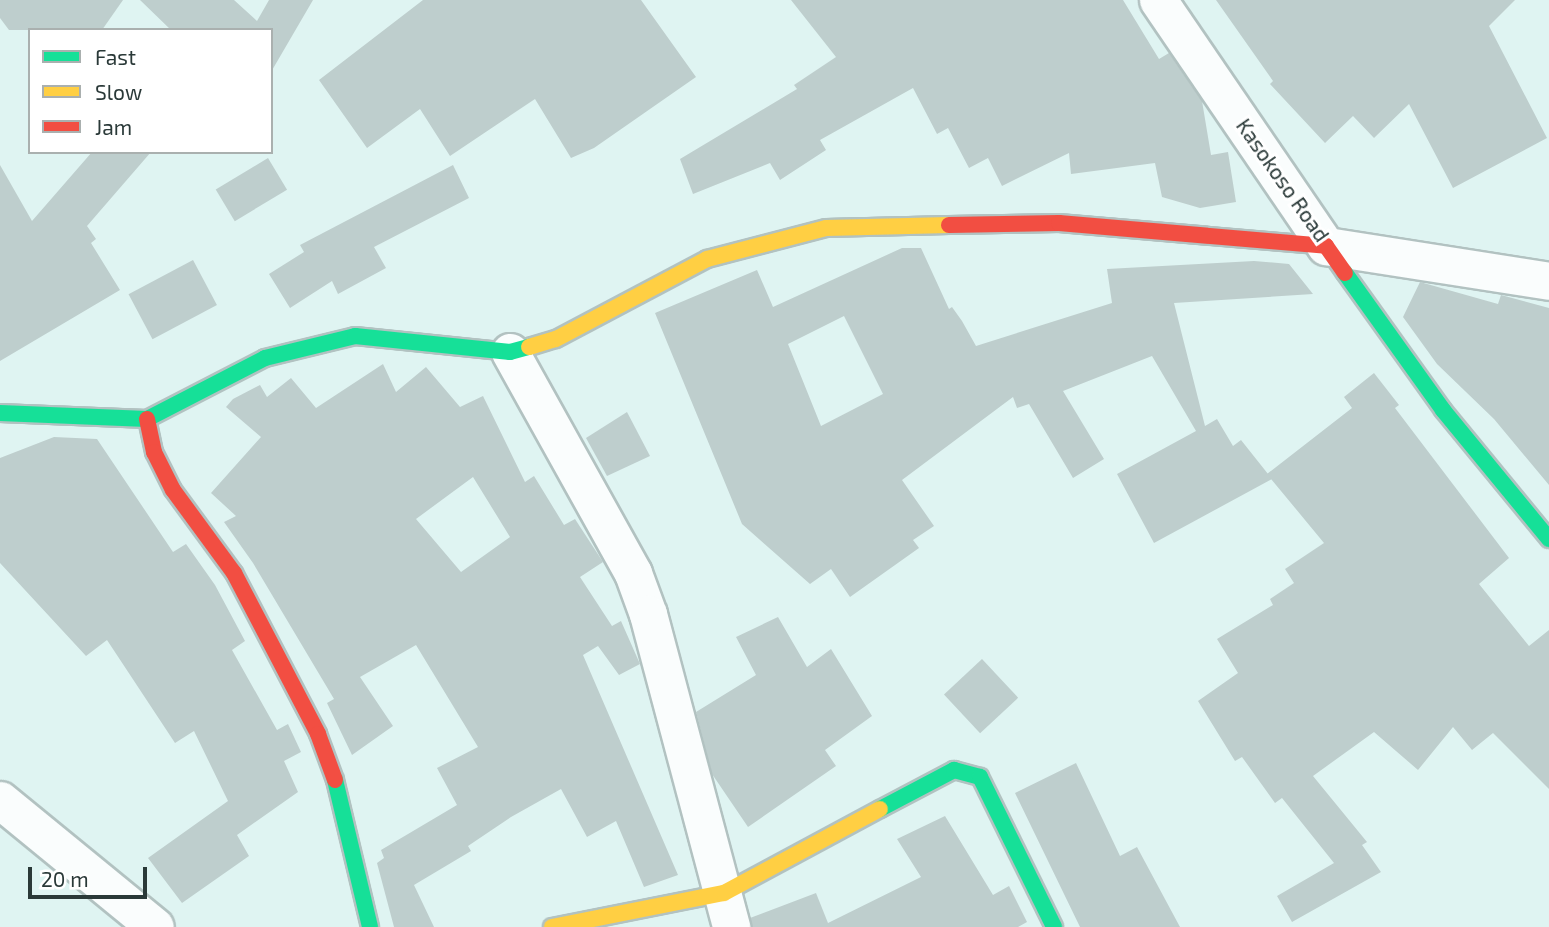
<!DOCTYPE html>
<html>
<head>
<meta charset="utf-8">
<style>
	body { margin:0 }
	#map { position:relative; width:1549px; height:927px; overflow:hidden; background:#dff4f2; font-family:"Exo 2",sans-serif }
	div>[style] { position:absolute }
	.building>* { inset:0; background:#bececd; transform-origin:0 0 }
	.roads { filter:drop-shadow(2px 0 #b2c2c1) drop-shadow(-2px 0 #b2c2c1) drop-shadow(0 2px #b2c2c1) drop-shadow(0 -2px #b2c2c1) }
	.street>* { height:37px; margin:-18.5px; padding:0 18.5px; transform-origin:18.5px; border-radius:18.5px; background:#fafdfd }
	.fast>* { height:16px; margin:-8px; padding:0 8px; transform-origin:8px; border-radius:8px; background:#16e098 }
	.slow>* { height:16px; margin:-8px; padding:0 8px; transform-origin:8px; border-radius:8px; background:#ffcf43 }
	.jam>* { height:16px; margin:-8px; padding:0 8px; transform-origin:8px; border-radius:8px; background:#f24e42 }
	span { translate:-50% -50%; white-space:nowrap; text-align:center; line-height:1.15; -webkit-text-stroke:6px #fff; paint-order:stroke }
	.street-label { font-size:21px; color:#2a3938 }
	.legend { position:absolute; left:28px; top:28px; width:245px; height:126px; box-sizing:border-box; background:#fff; border:2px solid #aab0af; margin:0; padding:9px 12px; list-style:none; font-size:21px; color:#2a3938 }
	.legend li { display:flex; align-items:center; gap:14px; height:35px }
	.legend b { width:35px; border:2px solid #aab0af }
	.scale { position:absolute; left:28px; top:867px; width:119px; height:32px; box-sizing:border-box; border:4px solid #2a3938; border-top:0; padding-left:9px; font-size:21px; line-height:24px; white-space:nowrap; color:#2a3938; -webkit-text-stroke:5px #fff; paint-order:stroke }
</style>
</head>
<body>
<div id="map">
	<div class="building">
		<div style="clip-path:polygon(0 0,123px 0,102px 30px,9px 30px,0 18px)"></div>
		<div style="clip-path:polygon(140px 0,234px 0,257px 21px,269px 0,313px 0,271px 72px,271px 30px,171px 30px)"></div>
		<div style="clip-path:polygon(423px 0,641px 0,696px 77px,594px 148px,571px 158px,535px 99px,450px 156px,420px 109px,367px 148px,319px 80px)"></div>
		<div style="clip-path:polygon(791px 0,1123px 0,1159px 59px,1169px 53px,1202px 101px,1211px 155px,1228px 152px,1236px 202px,1200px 208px,1162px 197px,1155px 163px,1071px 174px,1069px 153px,1002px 186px,988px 158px,969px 168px,948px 128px,937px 134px,913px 88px,820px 140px,826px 150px,780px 180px,770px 163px,693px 194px,680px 159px,797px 89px,794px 85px,836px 57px)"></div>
		<div style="clip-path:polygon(1216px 0,1515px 0,1489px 26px,1547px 138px,1453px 188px,1409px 104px,1374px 138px,1353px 116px,1325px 143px,1270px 84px,1273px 81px)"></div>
		<div style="clip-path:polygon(92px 152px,151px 152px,87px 226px,96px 239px,91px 243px,120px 290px,0 361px,0 165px,32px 221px)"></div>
		<div style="left:268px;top:158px;width:37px;height:61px;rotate:59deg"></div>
		<div style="clip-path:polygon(453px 165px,469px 198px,374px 247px,386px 268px,338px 294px,332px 281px,290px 308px,269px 274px,304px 252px,300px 245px)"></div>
		<div style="clip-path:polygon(evenodd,902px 248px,921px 248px,949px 309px,952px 307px,962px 321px,976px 346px,1112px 303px,1107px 269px,1254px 261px,1289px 264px,1313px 294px,1174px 303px,1205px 426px,1217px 419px,1233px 446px,1241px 440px,1272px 479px,1154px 543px,1117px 474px,1196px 431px,1152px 356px,1063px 391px,1104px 459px,1073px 478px,1029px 404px,1017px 408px,1013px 397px,902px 480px,934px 526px,913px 540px,919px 548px,850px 597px,831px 569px,810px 584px,742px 524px,655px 313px,757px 270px,773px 307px,902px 248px,844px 316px,883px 394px,821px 426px,788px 344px,844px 316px)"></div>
		<div style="left:193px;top:260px;width:51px;height:73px;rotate:62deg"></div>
		<div style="clip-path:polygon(1420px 282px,1498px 304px,1501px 295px,1549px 308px,1549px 485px,1494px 419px,1437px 364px,1403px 317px)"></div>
		<div style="clip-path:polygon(evenodd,383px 364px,396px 392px,426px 367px,460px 407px,483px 396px,525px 482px,534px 476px,564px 525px,575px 519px,603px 562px,580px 577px,612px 626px,621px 621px,640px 664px,619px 675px,598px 646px,583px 655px,678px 875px,644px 887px,616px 821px,587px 837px,561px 789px,511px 817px,468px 846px,471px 851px,414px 885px,434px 927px,394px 927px,377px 863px,384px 858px,381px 850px,457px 805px,437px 768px,478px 747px,416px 645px,360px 677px,393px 726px,352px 755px,327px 703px,334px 699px,253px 563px,224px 522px,236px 516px,211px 493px,261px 437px,226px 407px,233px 399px,260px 385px,267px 397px,291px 378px,316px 408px,383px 364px,473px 477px,510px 537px,461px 572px,416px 519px,473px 477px)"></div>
		<div style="clip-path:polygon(1374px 373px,1399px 405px,1395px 408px,1509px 558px,1479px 584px,1529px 646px,1549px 630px,1549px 789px,1493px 733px,1472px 750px,1453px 727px,1418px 770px,1374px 732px,1313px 776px,1367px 842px,1362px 845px,1381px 872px,1292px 922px,1277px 896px,1334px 863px,1282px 798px,1275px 803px,1242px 757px,1235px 761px,1198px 701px,1238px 673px,1217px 639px,1273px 605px,1270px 599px,1294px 583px,1285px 569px,1324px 543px,1267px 474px,1352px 408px,1344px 397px)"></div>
		<div style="clip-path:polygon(627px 412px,650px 456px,607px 476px,586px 438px)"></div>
		<div style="clip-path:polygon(54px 437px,97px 439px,173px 552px,186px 544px,215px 585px,245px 641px,232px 650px,277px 730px,288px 724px,301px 752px,284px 761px,298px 792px,237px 835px,249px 856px,182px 903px,148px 858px,228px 801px,194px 731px,175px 743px,107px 640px,86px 656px,0 563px,0 458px)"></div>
		<div style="clip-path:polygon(778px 617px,807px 667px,831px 649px,872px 716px,825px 750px,836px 766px,748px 827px,712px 774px,696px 712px,756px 675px,736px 637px)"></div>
		<div style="left:982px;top:659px;width:53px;height:52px;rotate:47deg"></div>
		<div style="clip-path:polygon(1076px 763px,1120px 856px,1137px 847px,1180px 927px,1080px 927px,1015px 793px)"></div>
		<div style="clip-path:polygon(945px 816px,993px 895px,1009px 886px,1027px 922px,1018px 927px,751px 927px,750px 918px,816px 893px,828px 923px,921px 877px,897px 839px)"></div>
	</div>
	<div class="roads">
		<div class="street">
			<div style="left:1158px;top:0;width:298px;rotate:55.7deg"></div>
			<div style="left:1326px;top:246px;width:226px;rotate:8.9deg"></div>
			<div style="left:510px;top:352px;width:253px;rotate:60.9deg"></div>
			<div style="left:633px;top:573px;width:44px;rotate:69.9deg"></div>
			<div style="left:648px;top:614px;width:324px;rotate:75.1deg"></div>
			<div style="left:0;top:800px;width:200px;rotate:39.3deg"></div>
		</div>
		<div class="fast">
			<div style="left:1345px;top:273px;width:168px;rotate:54.4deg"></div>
			<div style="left:1443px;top:410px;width:167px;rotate:50.6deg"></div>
			<div style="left:0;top:413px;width:147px;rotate:2.3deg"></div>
			<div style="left:147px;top:419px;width:133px;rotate:-27.3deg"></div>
			<div style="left:265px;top:358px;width:93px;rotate:-13.7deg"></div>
			<div style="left:355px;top:336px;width:156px;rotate:5.9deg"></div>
			<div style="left:510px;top:352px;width:20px;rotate:-15deg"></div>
			<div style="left:335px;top:780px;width:151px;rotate:76.6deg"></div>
			<div style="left:880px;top:809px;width:84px;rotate:-27.8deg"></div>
			<div style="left:954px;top:770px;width:27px;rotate:15deg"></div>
			<div style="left:980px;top:777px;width:167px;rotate:63.7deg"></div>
		</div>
		<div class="slow">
			<div style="left:529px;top:347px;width:28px;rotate:-17deg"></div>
			<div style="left:556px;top:339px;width:171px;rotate:-27.9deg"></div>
			<div style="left:707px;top:259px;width:123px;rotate:-14.6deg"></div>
			<div style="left:826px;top:228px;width:123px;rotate:-1.4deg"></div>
			<div style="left:552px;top:927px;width:175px;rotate:-11.2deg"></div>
			<div style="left:724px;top:893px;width:177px;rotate:-28.3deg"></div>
		</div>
		<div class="jam">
			<div style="left:949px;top:225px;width:110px;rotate:-1deg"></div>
			<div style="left:1059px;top:223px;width:268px;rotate:4.9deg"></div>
			<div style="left:1326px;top:246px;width:33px;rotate:55deg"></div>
			<div style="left:147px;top:419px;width:34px;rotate:78deg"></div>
			<div style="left:154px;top:452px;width:42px;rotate:63.4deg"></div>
			<div style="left:173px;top:490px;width:103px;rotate:53.7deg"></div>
			<div style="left:234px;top:573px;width:182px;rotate:62.4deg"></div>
			<div style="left:318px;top:734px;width:49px;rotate:69.7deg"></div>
		</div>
	</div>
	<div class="street-label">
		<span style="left:1283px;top:180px;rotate:55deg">Kasokoso Road</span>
	</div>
	<ul class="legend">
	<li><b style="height:9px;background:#16e098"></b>Fast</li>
	<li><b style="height:9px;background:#ffcf43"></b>Slow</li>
	<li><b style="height:9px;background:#f24e42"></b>Jam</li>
	</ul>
	<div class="scale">20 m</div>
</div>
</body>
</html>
